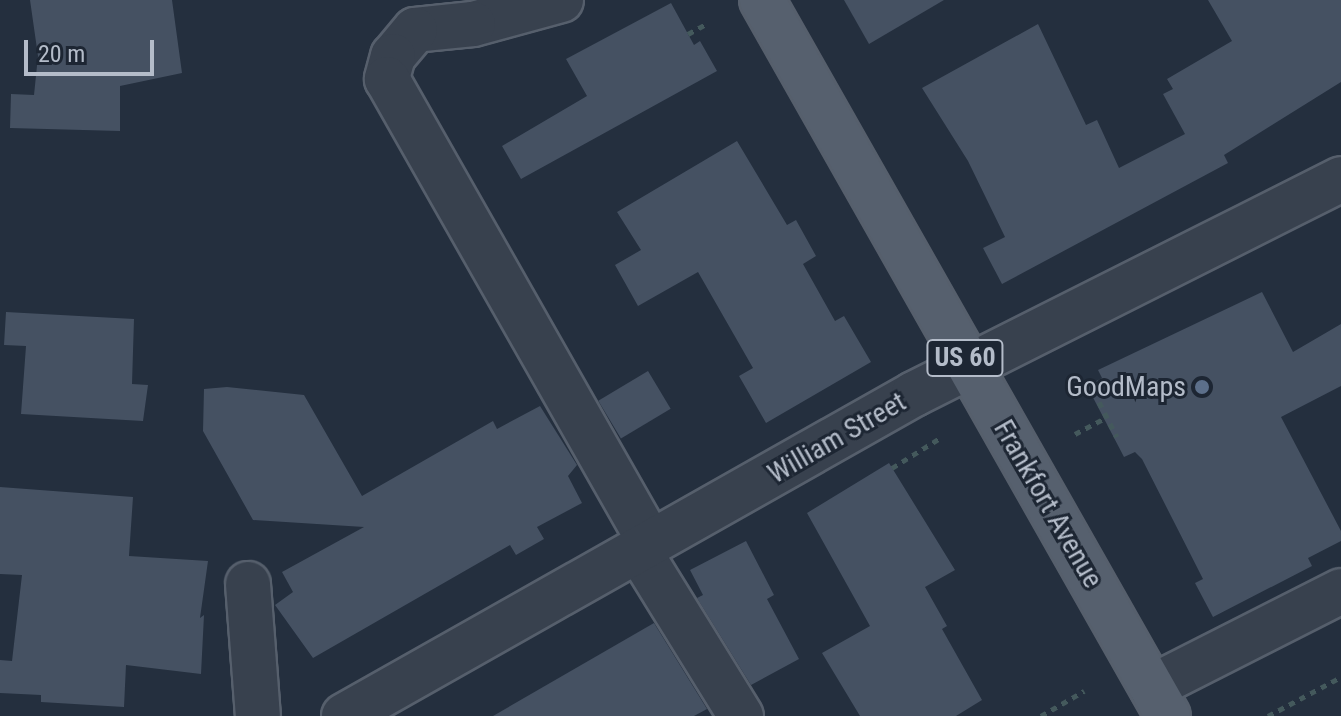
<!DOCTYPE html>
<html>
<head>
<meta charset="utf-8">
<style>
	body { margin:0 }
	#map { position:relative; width:1341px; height:716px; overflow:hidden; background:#242f3e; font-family:"Roboto Condensed",sans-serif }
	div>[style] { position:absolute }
	.building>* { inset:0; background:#455162; transform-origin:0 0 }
	.path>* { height:5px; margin-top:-2.5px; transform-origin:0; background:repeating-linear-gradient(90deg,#44595c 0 6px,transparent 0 12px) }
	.roads { filter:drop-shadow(2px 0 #565f6c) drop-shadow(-2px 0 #565f6c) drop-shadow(0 2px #565f6c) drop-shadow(0 -2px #565f6c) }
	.minor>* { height:44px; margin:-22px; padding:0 22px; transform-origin:22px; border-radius:22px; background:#38414e }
	.major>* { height:44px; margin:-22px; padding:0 22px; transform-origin:22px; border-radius:22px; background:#56606e }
	.dots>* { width:22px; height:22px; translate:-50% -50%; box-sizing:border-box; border:4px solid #1d2633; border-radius:50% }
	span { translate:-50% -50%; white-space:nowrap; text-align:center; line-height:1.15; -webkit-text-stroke:6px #1d2633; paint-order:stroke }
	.shield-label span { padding:2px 6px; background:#1d2633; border:2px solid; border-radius:6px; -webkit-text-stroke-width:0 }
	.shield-label { font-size:26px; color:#b4bcc9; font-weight:700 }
	.poi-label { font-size:28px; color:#b4bcc9 }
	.right { translate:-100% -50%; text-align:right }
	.street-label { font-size:28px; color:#b4bcc9 }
	.scale { position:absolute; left:24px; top:40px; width:130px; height:36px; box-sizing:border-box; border:4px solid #b4bcc9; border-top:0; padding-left:10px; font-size:24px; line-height:28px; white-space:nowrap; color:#b4bcc9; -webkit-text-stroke:6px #1d2633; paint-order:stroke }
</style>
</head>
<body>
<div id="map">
	<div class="building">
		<div style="clip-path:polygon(30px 0,172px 0,182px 73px,120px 86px,120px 131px,10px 128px,11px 94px,34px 95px,38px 56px)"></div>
		<div style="clip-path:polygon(844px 0,944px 0,869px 44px)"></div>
		<div style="clip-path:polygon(1208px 0,1341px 0,1341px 82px,1224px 155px,1228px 163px,1002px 284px,983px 248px,1005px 237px,968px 161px,922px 88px,1038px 24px,1086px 125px,1097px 120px,1119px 168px,1185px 134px,1163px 94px,1173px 89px,1167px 79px,1232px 41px)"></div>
		<div style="clip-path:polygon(671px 3px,694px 45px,700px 41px,717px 71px,521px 179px,502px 146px,587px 96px,566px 59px)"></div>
		<div style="clip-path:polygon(737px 141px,787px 225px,796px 220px,816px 256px,803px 264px,835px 321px,844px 316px,871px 362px,766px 423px,739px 376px,753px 368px,698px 272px,638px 306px,615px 265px,641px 250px,617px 212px)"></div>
		<div style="clip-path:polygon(1262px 292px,1293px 352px,1341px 324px,1341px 386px,1281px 417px,1341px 531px,1341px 541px,1308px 558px,1312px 566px,1213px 617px,1195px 583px,1203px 579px,1142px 459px,1135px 452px,1124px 457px,1087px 386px,1102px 378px,1098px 370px)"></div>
		<div style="clip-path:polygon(6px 312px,134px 319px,132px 384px,148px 385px,143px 421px,21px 414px,26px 346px,4px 345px)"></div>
		<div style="left:648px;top:371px;width:44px;height:58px;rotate:59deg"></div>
		<div style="clip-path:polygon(227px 387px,304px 395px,362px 496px,493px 421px,497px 429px,540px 406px,577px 465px,568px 476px,582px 503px,537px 527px,544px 539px,516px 555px,510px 545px,313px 658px,275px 605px,293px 592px,282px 572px,364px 527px,253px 520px,203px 431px,204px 389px)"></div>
		<div style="clip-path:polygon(889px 463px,955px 570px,925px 587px,947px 626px,942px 629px,982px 700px,956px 716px,860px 716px,822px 653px,870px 626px,807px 513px)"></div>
		<div style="clip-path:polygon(0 487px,133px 497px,129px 556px,208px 561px,200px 618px,204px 615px,201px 674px,126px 665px,124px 707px,41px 702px,41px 695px,0 693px,0 660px,12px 661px,22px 575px,0 574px)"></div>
		<div style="clip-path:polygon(746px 541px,774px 595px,767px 599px,799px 659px,751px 685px,697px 598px,703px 595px,690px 570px)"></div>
		<div style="clip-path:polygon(654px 623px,707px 709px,694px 716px,493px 716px)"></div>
	</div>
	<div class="path">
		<div style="left:688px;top:34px;width:21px;rotate:-29deg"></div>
		<div style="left:1099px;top:402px;width:39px;rotate:63deg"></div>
		<div style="left:1075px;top:434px;width:36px;rotate:-28deg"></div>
		<div style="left:892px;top:468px;width:57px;rotate:-32deg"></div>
		<div style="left:1041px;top:716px;width:50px;rotate:-30.2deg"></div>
		<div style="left:1268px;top:716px;width:83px;rotate:-28.1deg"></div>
	</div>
	<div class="roads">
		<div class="minor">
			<div style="left:561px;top:0;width:91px;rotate:164.7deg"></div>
			<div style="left:473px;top:24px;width:58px;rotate:174.1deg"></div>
			<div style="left:415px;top:30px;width:34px;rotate:130deg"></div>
			<div style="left:393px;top:56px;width:24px;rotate:105deg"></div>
			<div style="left:387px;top:79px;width:535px;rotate:60.41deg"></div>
			<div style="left:639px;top:551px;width:194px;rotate:58.3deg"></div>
			<div style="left:248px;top:584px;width:132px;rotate:85.7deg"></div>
			<div style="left:1152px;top:687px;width:212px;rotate:-26.9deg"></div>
			<div style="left:344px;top:716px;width:655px;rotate:-29.46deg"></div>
			<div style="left:914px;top:394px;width:478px;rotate:-26.7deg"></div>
		</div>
		<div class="major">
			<div style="left:762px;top:0;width:823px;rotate:60.45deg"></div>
		</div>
	</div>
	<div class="dots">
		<div style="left:1202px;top:387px;background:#5c6f8a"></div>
	</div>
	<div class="shield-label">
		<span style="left:965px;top:358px">US 60</span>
	</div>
	<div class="poi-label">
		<span class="right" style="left:1186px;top:387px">GoodMaps</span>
	</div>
	<div class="street-label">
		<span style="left:837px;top:438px;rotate:-30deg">William Street</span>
		<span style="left:1048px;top:504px;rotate:60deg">Frankfort Avenue</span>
	</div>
	<div class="scale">20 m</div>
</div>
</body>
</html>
